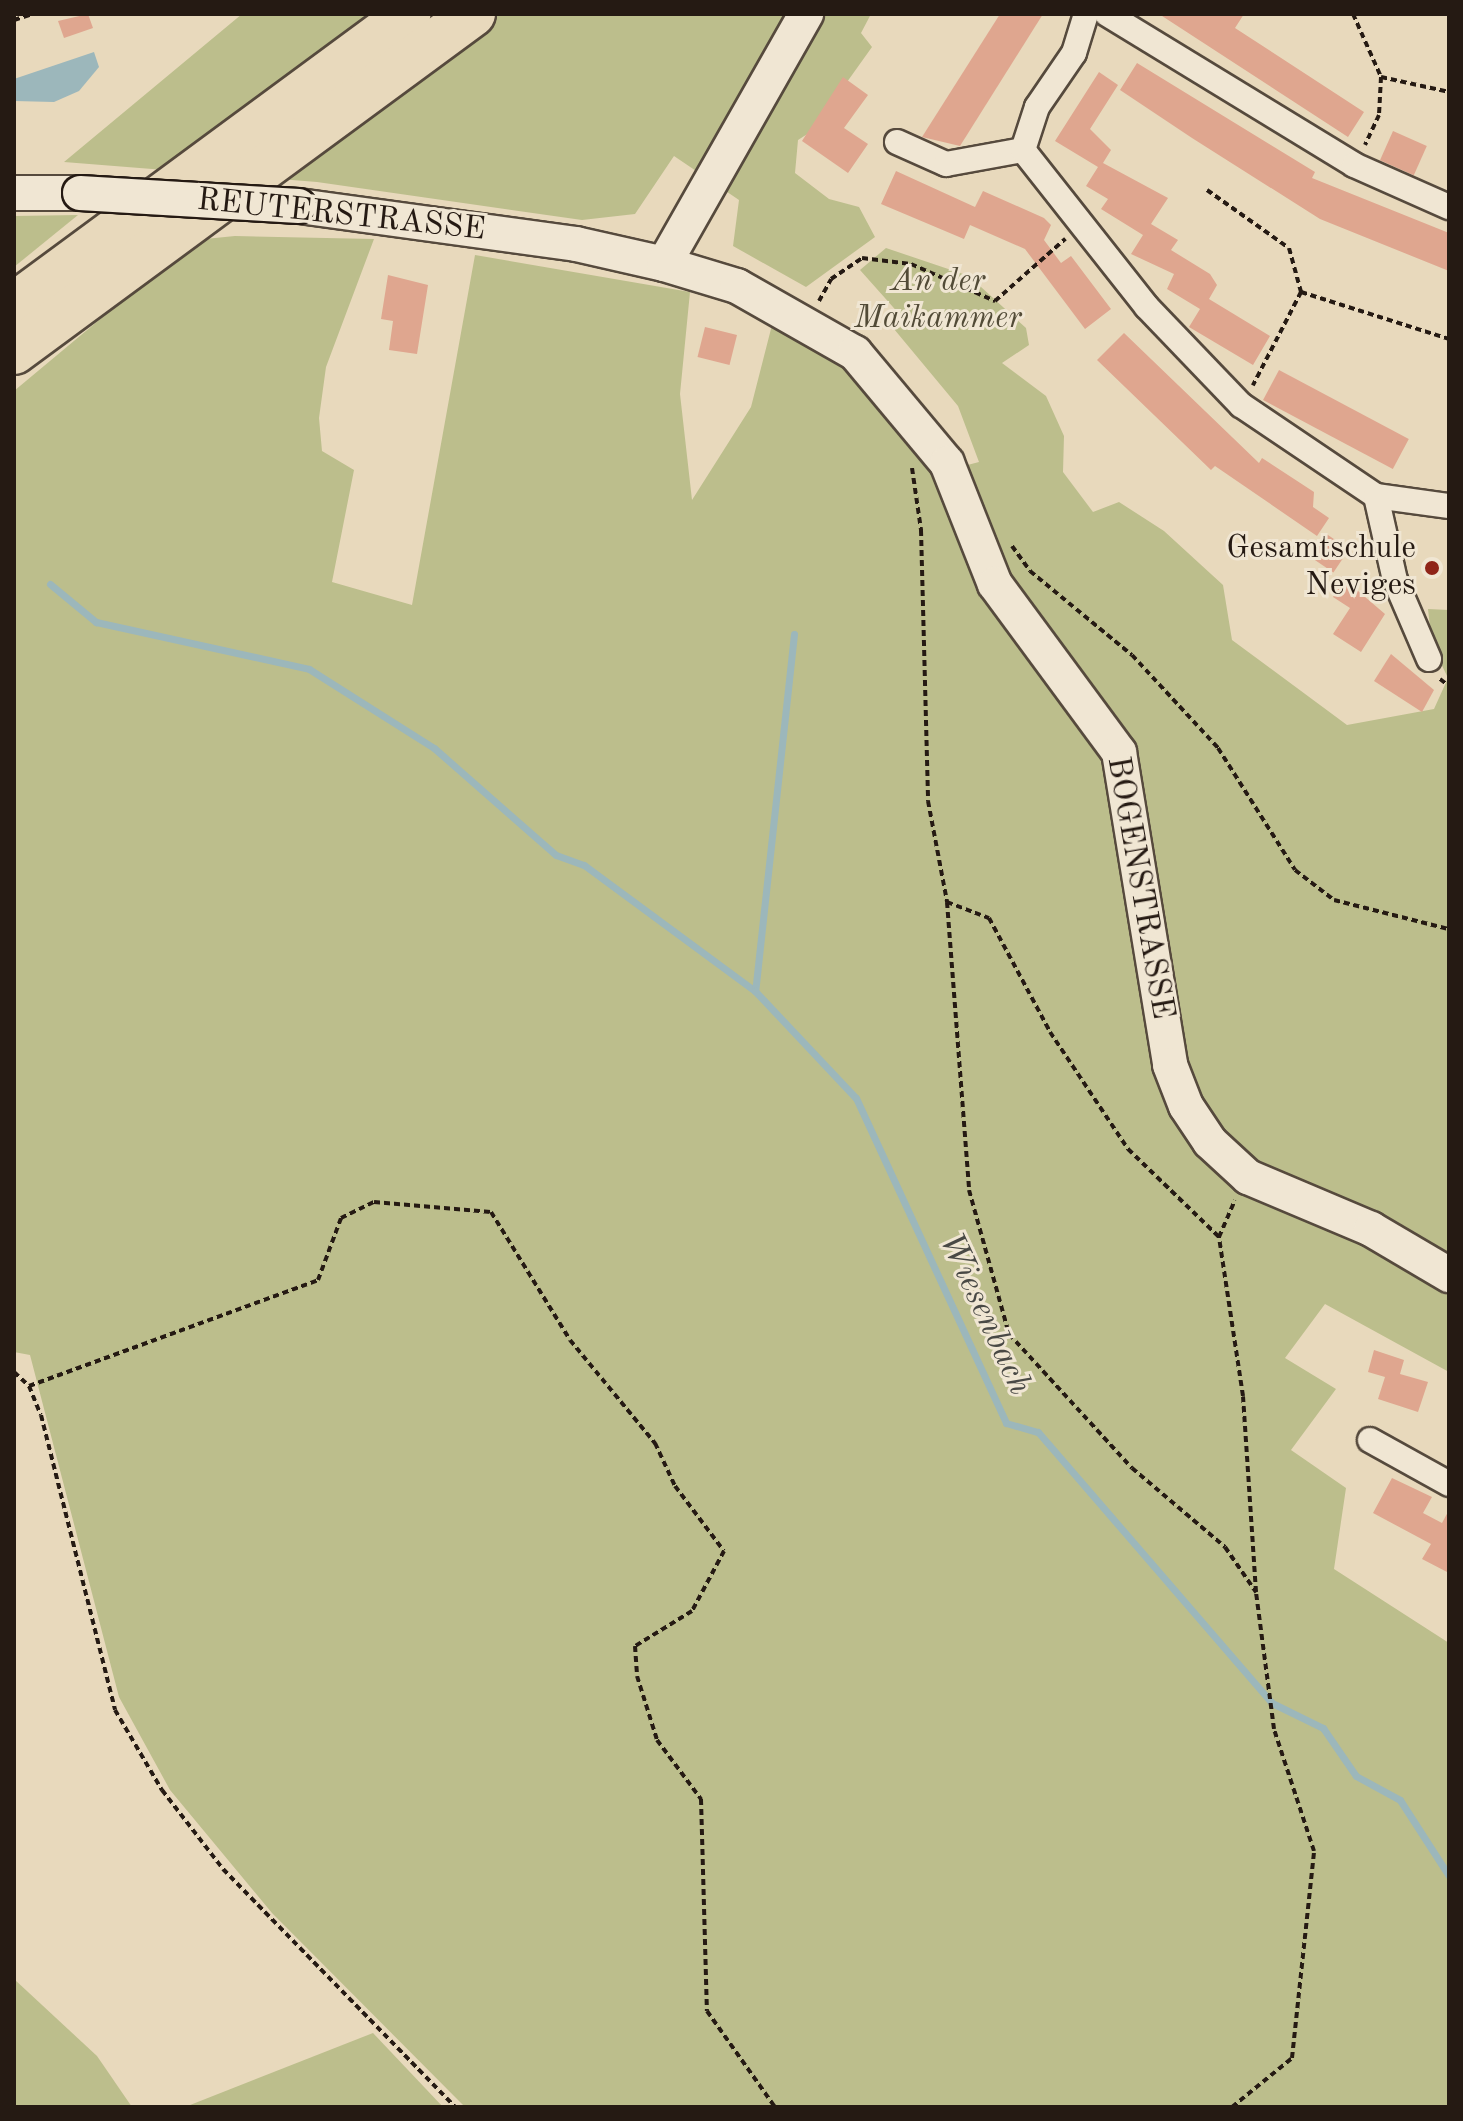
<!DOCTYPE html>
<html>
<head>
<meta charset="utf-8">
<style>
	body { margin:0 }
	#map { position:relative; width:1463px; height:2121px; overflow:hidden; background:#e8d9bc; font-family:"Old Standard TT",serif }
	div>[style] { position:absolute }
	.green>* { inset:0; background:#bcbe8c }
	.water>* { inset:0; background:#9cb7bb }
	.stream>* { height:7px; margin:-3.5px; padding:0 3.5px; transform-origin:3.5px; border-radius:3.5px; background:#9cb7bb }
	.building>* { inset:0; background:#dfa68f; transform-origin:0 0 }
	.path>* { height:4px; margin-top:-2px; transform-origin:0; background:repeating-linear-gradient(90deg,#251a13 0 6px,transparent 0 10px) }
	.roads { filter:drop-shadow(2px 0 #564a3d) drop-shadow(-2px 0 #564a3d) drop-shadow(0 2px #564a3d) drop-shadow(0 -2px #564a3d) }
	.minor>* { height:24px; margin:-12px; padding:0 12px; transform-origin:12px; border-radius:12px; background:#f0e6d3 }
	.secondary>* { height:34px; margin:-17px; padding:0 17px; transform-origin:17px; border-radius:17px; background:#f0e6d3 }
	.motorway>* { height:44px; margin:-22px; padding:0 22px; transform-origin:22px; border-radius:22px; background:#e8d9bc }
	.bridges { filter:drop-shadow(2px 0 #251a13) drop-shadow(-2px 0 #251a13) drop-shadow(0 2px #251a13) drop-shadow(0 -2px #251a13) }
	.secondary-bridge>* { height:34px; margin:-17px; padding:0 17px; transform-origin:17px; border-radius:17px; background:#f0e6d3 }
	.dots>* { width:22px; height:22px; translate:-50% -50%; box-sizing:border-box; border:4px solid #f0e6d3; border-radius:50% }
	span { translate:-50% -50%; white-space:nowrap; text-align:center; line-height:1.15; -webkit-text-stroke:6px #f0e6d3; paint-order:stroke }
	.street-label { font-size:32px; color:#251a13 }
	.park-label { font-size:32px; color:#524b37; font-style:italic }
	.poi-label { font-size:32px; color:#251a13 }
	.right { translate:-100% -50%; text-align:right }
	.water-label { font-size:34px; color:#494945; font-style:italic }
	.frame { position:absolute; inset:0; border:16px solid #251a13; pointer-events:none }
</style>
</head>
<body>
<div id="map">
	<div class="green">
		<div style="clip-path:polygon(242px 14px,871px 14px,861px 33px,872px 47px,812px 131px,798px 140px,795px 173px,829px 199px,859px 207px,875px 237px,806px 287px,733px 246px,739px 200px,674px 156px,635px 214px,582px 220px,317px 182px,64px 162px)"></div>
		<div style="clip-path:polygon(78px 215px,14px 267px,14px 216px)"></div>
		<div style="clip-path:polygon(235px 236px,374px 239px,326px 367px,319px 418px,322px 451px,354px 470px,332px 582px,412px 605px,475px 255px,690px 292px,680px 394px,692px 500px,751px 407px,772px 325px,861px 376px,937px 473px,979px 462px,958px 406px,894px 329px,909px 325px,860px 270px,886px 248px,969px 276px,1026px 328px,1029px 345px,1002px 363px,1046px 396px,1064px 436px,1063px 472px,1093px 512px,1119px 502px,1164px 531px,1223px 585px,1232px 640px,1347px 725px,1434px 709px,1448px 678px,1432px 645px,1428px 609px,1449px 610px,1449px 1372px,1325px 1304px,1285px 1358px,1336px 1389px,1291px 1450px,1346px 1488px,1334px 1569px,1449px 1643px,1449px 2107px,465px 2107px,272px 1913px,170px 1790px,119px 1697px,30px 1355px,14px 1352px,14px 391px,195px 240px)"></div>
		<div style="clip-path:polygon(14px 1979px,97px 2056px,132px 2107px,14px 2107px)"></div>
		<div style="clip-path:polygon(373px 2033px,443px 2107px,185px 2107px)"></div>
	</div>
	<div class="water">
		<div style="clip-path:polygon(94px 52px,99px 67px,79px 91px,54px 102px,14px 101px,14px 79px)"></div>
	</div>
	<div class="stream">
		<div style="left:50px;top:584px;width:60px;rotate:39.6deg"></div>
		<div style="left:96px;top:622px;width:218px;rotate:12.4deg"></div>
		<div style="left:309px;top:669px;width:148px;rotate:32.3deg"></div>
		<div style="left:434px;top:748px;width:162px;rotate:41.3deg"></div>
		<div style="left:556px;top:855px;width:30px;rotate:20deg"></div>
		<div style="left:584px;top:865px;width:212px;rotate:36.4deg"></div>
		<div style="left:794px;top:634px;width:359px;rotate:96.2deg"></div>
		<div style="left:755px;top:991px;width:147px;rotate:46.7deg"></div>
		<div style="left:856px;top:1098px;width:358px;rotate:65.2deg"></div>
		<div style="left:1006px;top:1423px;width:33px;rotate:16deg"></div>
		<div style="left:1038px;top:1432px;width:358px;rotate:49.2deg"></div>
		<div style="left:1272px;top:1703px;width:57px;rotate:26.1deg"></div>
		<div style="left:1323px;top:1728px;width:58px;rotate:55.5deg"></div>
		<div style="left:1356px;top:1776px;width:50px;rotate:28.6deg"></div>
		<div style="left:1400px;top:1800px;width:90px;rotate:57.2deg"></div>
	</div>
	<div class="building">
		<div style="clip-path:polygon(88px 14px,93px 28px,64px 38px,58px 21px)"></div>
		<div style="clip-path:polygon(1000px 14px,1043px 14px,960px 146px,922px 137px)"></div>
		<div style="clip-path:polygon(1159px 14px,1244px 14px,1235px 28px,1364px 112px,1348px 137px)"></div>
		<div style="clip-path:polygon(1137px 63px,1315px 172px,1312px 178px,1449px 233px,1449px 271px,1320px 219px,1192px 138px,1120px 90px)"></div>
		<div style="clip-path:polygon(1099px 72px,1118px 85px,1090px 129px,1111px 150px,1103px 163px,1168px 198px,1151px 224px,1178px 240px,1171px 250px,1210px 274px,1217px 285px,1209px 299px,1270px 336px,1253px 365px,1189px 327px,1200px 309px,1167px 289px,1174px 274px,1131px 254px,1143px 235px,1101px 209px,1108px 199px,1086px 186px,1098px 167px,1055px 141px)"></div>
		<div style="clip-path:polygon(843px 77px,868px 95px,844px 128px,868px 144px,848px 173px,802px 141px)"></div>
		<div style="left:1393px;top:131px;width:37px;height:32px;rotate:24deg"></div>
		<div style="clip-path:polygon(896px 171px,975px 207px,983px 191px,1044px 218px,1051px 225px,1044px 240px,1061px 263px,1071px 256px,1111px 309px,1085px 329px,1025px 249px,970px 225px,964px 239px,881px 204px)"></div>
		<div style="clip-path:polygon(388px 275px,428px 285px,417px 354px,389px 350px,393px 321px,381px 319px)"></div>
		<div style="left:705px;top:327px;width:33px;height:31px;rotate:14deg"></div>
		<div style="clip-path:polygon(1124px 333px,1259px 463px,1262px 458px,1314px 492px,1313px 507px,1329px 518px,1317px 536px,1215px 466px,1211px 470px,1097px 360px)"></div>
		<div style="left:1279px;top:370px;width:147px;height:34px;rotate:28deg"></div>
		<div style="left:1325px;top:533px;width:29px;height:28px;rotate:34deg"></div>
		<div style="clip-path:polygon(1344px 579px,1385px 614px,1361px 652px,1333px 634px,1350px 608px,1333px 597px)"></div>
		<div style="clip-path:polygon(1391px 654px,1434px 690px,1422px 712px,1374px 681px)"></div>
		<div style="clip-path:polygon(1374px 1350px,1404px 1360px,1400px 1374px,1428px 1382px,1418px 1412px,1378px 1399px,1385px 1377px,1368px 1372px)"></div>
		<div style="clip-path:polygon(1392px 1478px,1432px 1497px,1423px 1513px,1442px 1523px,1449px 1510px,1449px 1573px,1422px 1559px,1431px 1544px,1373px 1513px)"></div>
	</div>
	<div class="path">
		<div style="left:1353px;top:14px;width:69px;rotate:66deg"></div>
		<div style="left:1381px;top:77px;width:38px;rotate:93deg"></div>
		<div style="left:1379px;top:115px;width:33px;rotate:115deg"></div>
		<div style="left:14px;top:20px;width:20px;rotate:-18deg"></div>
		<div style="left:1381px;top:77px;width:70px;rotate:12.4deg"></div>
		<div style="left:1207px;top:190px;width:100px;rotate:35.3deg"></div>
		<div style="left:1289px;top:248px;width:46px;rotate:74.7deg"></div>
		<div style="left:1301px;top:292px;width:105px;rotate:117.3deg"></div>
		<div style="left:1301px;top:292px;width:155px;rotate:17.6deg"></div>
		<div style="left:819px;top:301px;width:25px;rotate:-61deg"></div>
		<div style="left:831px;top:279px;width:37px;rotate:-34deg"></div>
		<div style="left:862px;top:258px;width:49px;rotate:7deg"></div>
		<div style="left:911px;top:264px;width:92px;rotate:23.8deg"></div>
		<div style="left:995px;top:301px;width:94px;rotate:-41.5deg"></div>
		<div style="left:912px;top:468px;width:63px;rotate:81.7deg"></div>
		<div style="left:921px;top:530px;width:271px;rotate:88.5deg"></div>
		<div style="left:928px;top:801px;width:103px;rotate:79.3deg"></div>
		<div style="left:947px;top:902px;width:289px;rotate:85.6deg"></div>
		<div style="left:969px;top:1190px;width:149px;rotate:74.5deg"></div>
		<div style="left:1009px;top:1334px;width:182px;rotate:47.5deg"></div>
		<div style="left:1132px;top:1468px;width:122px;rotate:40.3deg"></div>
		<div style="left:1225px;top:1547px;width:55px;rotate:55.4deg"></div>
		<div style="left:1012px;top:546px;width:31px;rotate:54deg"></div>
		<div style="left:1030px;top:571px;width:132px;rotate:39.5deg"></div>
		<div style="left:1132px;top:655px;width:127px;rotate:47.2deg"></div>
		<div style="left:1218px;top:748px;width:144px;rotate:57.7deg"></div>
		<div style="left:1295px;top:870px;width:49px;rotate:37.6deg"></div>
		<div style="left:1334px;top:900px;width:119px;rotate:14.2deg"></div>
		<div style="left:1440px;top:679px;width:11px;rotate:38deg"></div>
		<div style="left:947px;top:902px;width:45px;rotate:20.9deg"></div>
		<div style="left:989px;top:918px;width:129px;rotate:61.8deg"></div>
		<div style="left:1050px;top:1032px;width:141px;rotate:56.3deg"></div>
		<div style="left:1128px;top:1149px;width:127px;rotate:44deg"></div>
		<div style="left:14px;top:1372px;width:21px;rotate:43deg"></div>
		<div style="left:29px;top:1386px;width:31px;rotate:68deg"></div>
		<div style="left:41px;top:1415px;width:304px;rotate:75.9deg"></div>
		<div style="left:115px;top:1710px;width:93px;rotate:59.6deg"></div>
		<div style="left:162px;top:1790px;width:100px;rotate:52.3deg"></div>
		<div style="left:223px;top:1869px;width:332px;rotate:45.7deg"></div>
		<div style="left:29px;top:1386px;width:308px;rotate:-20.1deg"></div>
		<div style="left:318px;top:1280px;width:66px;rotate:-69.6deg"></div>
		<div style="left:341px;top:1218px;width:37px;rotate:-26deg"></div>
		<div style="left:374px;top:1202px;width:117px;rotate:4.9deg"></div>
		<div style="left:491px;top:1212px;width:150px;rotate:58.3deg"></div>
		<div style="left:570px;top:1340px;width:134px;rotate:50.5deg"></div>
		<div style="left:655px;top:1443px;width:47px;rotate:65.1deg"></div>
		<div style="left:675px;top:1486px;width:81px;rotate:53deg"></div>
		<div style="left:724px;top:1551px;width:68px;rotate:118.1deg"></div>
		<div style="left:692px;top:1611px;width:67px;rotate:148.4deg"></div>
		<div style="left:635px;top:1646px;width:30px;rotate:86deg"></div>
		<div style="left:637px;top:1676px;width:67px;rotate:72.6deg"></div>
		<div style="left:657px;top:1740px;width:74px;rotate:53.3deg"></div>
		<div style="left:701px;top:1799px;width:212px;rotate:88.4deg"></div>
		<div style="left:707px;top:2011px;width:118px;rotate:54.7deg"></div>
		<div style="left:1232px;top:2107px;width:77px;rotate:-39.2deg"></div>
		<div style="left:1292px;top:2058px;width:208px;rotate:-83.9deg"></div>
		<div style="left:1314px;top:1851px;width:128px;rotate:-108.2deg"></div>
		<div style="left:1274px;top:1729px;width:138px;rotate:-97.5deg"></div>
		<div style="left:1256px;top:1592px;width:196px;rotate:-93.8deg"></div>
		<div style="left:1243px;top:1396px;width:161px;rotate:-98.6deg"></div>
		<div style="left:1219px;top:1237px;width:40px;rotate:-66.6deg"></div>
	</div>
	<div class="roads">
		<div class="minor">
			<div style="left:1107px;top:14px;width:289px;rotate:31.4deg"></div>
			<div style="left:1354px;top:165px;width:104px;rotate:23.9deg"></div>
			<div style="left:897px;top:142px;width:54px;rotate:24.2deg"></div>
			<div style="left:946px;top:164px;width:78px;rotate:-10.3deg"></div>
			<div style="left:1023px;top:150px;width:200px;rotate:51.7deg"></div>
			<div style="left:1147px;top:307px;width:136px;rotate:46.2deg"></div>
			<div style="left:1241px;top:405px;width:163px;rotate:34deg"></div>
			<div style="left:1376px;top:496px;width:74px;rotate:7.8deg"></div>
			<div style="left:1023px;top:150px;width:45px;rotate:-72deg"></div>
			<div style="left:1037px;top:107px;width:65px;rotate:-55.6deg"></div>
			<div style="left:1074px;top:53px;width:41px;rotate:-72.9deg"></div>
			<div style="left:1376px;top:496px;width:86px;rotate:77.3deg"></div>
			<div style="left:1395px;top:580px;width:86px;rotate:66.7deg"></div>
			<div style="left:1370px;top:1440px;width:90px;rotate:29.1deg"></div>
		</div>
		<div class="secondary">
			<div style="left:14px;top:193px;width:66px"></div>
			<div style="left:299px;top:206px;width:280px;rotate:7.8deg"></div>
			<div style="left:576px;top:244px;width:90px;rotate:12.8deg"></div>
			<div style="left:664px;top:264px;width:76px;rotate:16.8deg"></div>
			<div style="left:737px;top:286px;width:136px;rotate:29.6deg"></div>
			<div style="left:855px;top:353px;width:143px;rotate:50.1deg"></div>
			<div style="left:947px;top:463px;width:130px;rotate:68.4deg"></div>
			<div style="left:995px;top:584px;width:209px;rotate:53.6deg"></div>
			<div style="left:1119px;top:752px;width:317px;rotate:80.7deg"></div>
			<div style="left:1170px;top:1065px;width:44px;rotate:68.7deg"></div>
			<div style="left:1186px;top:1106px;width:43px;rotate:56.3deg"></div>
			<div style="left:1210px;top:1142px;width:52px;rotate:42.6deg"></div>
			<div style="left:1248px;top:1177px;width:134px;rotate:22.9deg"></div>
			<div style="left:1371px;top:1229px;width:91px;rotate:30.5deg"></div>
			<div style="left:664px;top:264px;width:288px;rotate:-60.4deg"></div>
		</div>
		<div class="motorway">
			<div style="left:14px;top:305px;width:490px;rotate:-36.4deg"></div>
			<div style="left:14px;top:352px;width:570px;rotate:-36.37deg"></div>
		</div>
	</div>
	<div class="bridges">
		<div class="secondary-bridge">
			<div style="left:80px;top:193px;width:219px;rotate:3.4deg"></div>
		</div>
	</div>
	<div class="dots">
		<div style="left:1432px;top:568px;background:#8f2418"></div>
	</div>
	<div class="street-label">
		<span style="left:341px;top:216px;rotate:6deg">REUTERSTRASSE</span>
		<span style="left:1139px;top:888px;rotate:80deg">BOGENSTRASSE</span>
	</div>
	<div class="park-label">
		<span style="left:938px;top:301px">An der<br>Maikammer</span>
	</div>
	<div class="poi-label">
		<span class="right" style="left:1416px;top:568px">Gesamtschule<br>Neviges</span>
	</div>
	<div class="water-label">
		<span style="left:984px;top:1314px;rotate:65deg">Wiesenbach</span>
	</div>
	<div class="frame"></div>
</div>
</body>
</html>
